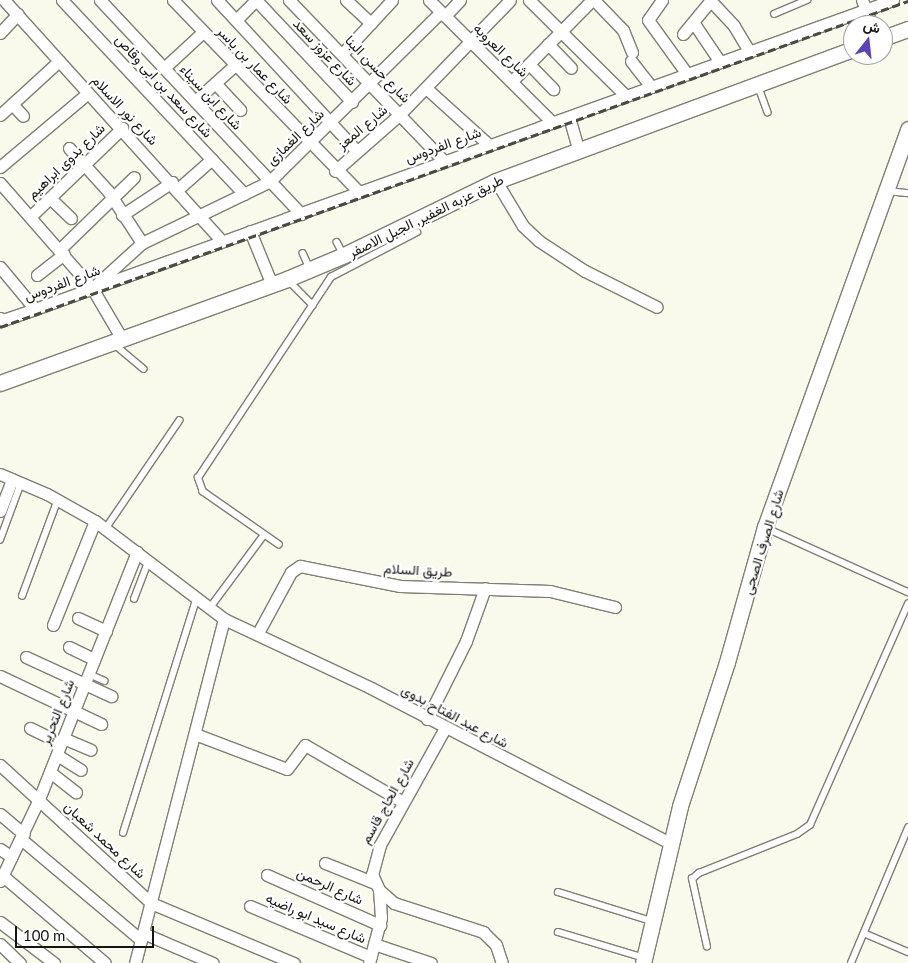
<!DOCTYPE html>
<html>
<head>
<meta charset="utf-8">
<style>
	body { margin:0 }
	#map { position:relative; width:908px; height:963px; overflow:hidden; background:#f9f9ec; font-family:Lato,Vazirmatn,sans-serif }
	div>[style] { position:absolute }
	.roads { filter:drop-shadow(1px 0 #7e7e73) drop-shadow(-1px 0 #7e7e73) drop-shadow(0 1px #7e7e73) drop-shadow(0 -1px #7e7e73) }
	.lane>* { height:5.5px; margin:-2.75px; padding:0 2.75px; transform-origin:2.75px; border-radius:2.75px; background:#fff }
	.street>* { height:11px; margin:-5.5px; padding:0 5.5px; transform-origin:5.5px; border-radius:5.5px; background:#fff }
	.secondary>* { height:15px; margin:-7.5px; padding:0 7.5px; transform-origin:7.5px; border-radius:7.5px; background:#fff }
	.rail>* { height:2.5px; margin-top:-1.25px; transform-origin:0; background:repeating-linear-gradient(90deg,#4a4a43 0 8px,transparent 0 12px) }
	span { translate:-50% -50%; white-space:nowrap; text-align:center; line-height:1.15; -webkit-text-stroke:4.5px #fff; paint-order:stroke }
	.street-label { font-size:14px; color:#141410 }
	.north { position:absolute; left:843px; top:15px; width:50px; height:50px; box-sizing:border-box; background:#fff; border:1px solid #a1a19f; border-radius:50%; rotate:16deg; font-size:14px; font-weight:700; line-height:20px; text-align:center; color:#141410 }
	.north::after { content:''; display:block; margin:auto; width:18px; height:22px; background:#5b41ba; clip-path:polygon(50% 0,100% 100%,50% 72%,0 100%) }
	.scale { position:absolute; left:15px; top:926px; width:139px; height:22px; box-sizing:border-box; border:2px solid #141410; border-top:0; padding-left:6px; font-size:15px; line-height:18px; white-space:nowrap; color:#141410; -webkit-text-stroke:4px #fff; paint-order:stroke }
</style>
</head>
<body>
<div id="map">
	<div class="roads">
		<div class="lane">
			<div style="left:774px;top:14px;width:36px;rotate:-23deg"></div>
			<div style="left:758px;top:85px;width:29px;rotate:70deg"></div>
			<div style="left:888px;top:191px;width:20px;rotate:6deg"></div>
			<div style="left:337px;top:242px;width:15px;rotate:62deg"></div>
			<div style="left:303px;top:253px;width:17px;rotate:66deg"></div>
			<div style="left:289px;top:281px;width:34px;rotate:45deg"></div>
			<div style="left:113px;top:343px;width:40px;rotate:40deg"></div>
			<div style="left:106px;top:528px;width:130px;rotate:-55.7deg"></div>
			<div style="left:766px;top:528px;width:156px;rotate:24.3deg"></div>
			<div style="left:0;top:540px;width:61px;rotate:-69.8deg"></div>
			<div style="left:279px;top:545px;width:93px;rotate:-145.1deg"></div>
			<div style="left:203px;top:492px;width:15px;rotate:-110deg"></div>
			<div style="left:198px;top:478px;width:241px;rotate:-56.5deg"></div>
			<div style="left:331px;top:277px;width:97px;rotate:-27.6deg"></div>
			<div style="left:22px;top:596px;width:103px;rotate:-69.6deg"></div>
			<div style="left:134px;top:599px;width:40px;rotate:-69deg"></div>
			<div style="left:209px;top:609px;width:92px;rotate:-53.4deg"></div>
			<div style="left:89px;top:674px;width:17px;rotate:24deg"></div>
			<div style="left:123px;top:833px;width:244px;rotate:-72.6deg"></div>
			<div style="left:558px;top:892px;width:97px;rotate:17.3deg"></div>
			<div style="left:558px;top:932px;width:88px;rotate:16.6deg"></div>
			<div style="left:864px;top:933px;width:48px;rotate:23.4deg"></div>
			<div style="left:707px;top:947px;width:70px;rotate:-102.4deg"></div>
			<div style="left:692px;top:879px;width:9px;rotate:-41deg"></div>
			<div style="left:699px;top:873px;width:105px;rotate:-21.7deg"></div>
			<div style="left:797px;top:834px;width:16px;rotate:-35deg"></div>
			<div style="left:810px;top:825px;width:242px;rotate:-66.1deg"></div>
			<div style="left:851px;top:963px;width:147px;rotate:-67.1deg"></div>
		</div>
		<div class="street">
			<div style="left:4px;top:0;width:325px;rotate:47.9deg"></div>
			<div style="left:62px;top:0;width:266px;rotate:46.8deg"></div>
			<div style="left:100px;top:0;width:294px;rotate:46.8deg"></div>
			<div style="left:173px;top:0;width:267px;rotate:45.9deg"></div>
			<div style="left:217px;top:0;width:206px;rotate:47.2deg"></div>
			<div style="left:256px;top:0;width:140px;rotate:46.7deg"></div>
			<div style="left:289px;top:0;width:222px;rotate:46.1deg"></div>
			<div style="left:346px;top:0;width:34px;rotate:43deg"></div>
			<div style="left:429px;top:0;width:173px;rotate:44.8deg"></div>
			<div style="left:529px;top:0;width:136px;rotate:44.7deg"></div>
			<div style="left:594px;top:0;width:42px;rotate:46deg"></div>
			<div style="left:623px;top:30px;width:24px;rotate:68deg"></div>
			<div style="left:662px;top:0;width:24px;rotate:125deg"></div>
			<div style="left:648px;top:20px;width:67px;rotate:54.2deg"></div>
			<div style="left:710px;top:0;width:35px;rotate:47deg"></div>
			<div style="left:734px;top:26px;width:29px;rotate:59deg"></div>
			<div style="left:862px;top:0;width:27px;rotate:68deg"></div>
			<div style="left:445px;top:16px;width:22px;rotate:-47deg"></div>
			<div style="left:236px;top:20px;width:28px;rotate:-45deg"></div>
			<div style="left:693px;top:22px;width:48px;rotate:56deg"></div>
			<div style="left:0;top:33px;width:26px;rotate:-47deg"></div>
			<div style="left:683px;top:34px;width:44px;rotate:-50.5deg"></div>
			<div style="left:548px;top:44px;width:33px;rotate:46deg"></div>
			<div style="left:343px;top:53px;width:72px;rotate:-47.2deg"></div>
			<div style="left:631px;top:61px;width:33px;rotate:52deg"></div>
			<div style="left:529px;top:64px;width:35px;rotate:46deg"></div>
			<div style="left:164px;top:68px;width:53px;rotate:-42.7deg"></div>
			<div style="left:512px;top:81px;width:114px;rotate:-45.4deg"></div>
			<div style="left:215px;top:83px;width:37px;rotate:47deg"></div>
			<div style="left:426px;top:88px;width:84px;rotate:42.1deg"></div>
			<div style="left:195px;top:101px;width:54px;rotate:-42deg"></div>
			<div style="left:12px;top:104px;width:16px;rotate:47deg"></div>
			<div style="left:0;top:115px;width:80px;rotate:-42.5deg"></div>
			<div style="left:569px;top:117px;width:32px;rotate:74deg"></div>
			<div style="left:69px;top:148px;width:58px;rotate:47.8deg"></div>
			<div style="left:108px;top:191px;width:62px;rotate:56.8deg"></div>
			<div style="left:142px;top:243px;width:61px;rotate:137.7deg"></div>
			<div style="left:0;top:167px;width:115px;rotate:-40.1deg"></div>
			<div style="left:335px;top:171px;width:86px;rotate:-41.2deg"></div>
			<div style="left:400px;top:114px;width:158px;rotate:-46deg"></div>
			<div style="left:496px;top:181px;width:52px;rotate:59deg"></div>
			<div style="left:523px;top:226px;width:22px;rotate:43deg"></div>
			<div style="left:539px;top:241px;width:55px;rotate:33.1deg"></div>
			<div style="left:585px;top:271px;width:80px;rotate:26.6deg"></div>
			<div style="left:0;top:183px;width:140px;rotate:48.8deg"></div>
			<div style="left:92px;top:288px;width:59px;rotate:59.5deg"></div>
			<div style="left:178px;top:189px;width:45px;rotate:-41.4deg"></div>
			<div style="left:50px;top:198px;width:29px;rotate:44deg"></div>
			<div style="left:122px;top:215px;width:60px;rotate:-33.4deg"></div>
			<div style="left:31px;top:216px;width:127px;rotate:-44deg"></div>
			<div style="left:250px;top:231px;width:58px;rotate:67.8deg"></div>
			<div style="left:142px;top:243px;width:142px;rotate:-25.8deg"></div>
			<div style="left:270px;top:181px;width:240px;rotate:-44.7deg"></div>
			<div style="left:60px;top:249px;width:103px;rotate:-44.2deg"></div>
			<div style="left:0;top:267px;width:55px;rotate:50.2deg"></div>
			<div style="left:37px;top:275px;width:34px;rotate:-38deg"></div>
			<div style="left:0;top:318px;width:4px;rotate:34deg"></div>
			<div style="left:3px;top:320px;width:34px;rotate:-19deg"></div>
			<div style="left:35px;top:309px;width:912px;rotate:-19.81deg"></div>
			<div style="left:0;top:474px;width:51px;rotate:23.1deg"></div>
			<div style="left:47px;top:494px;width:55px;rotate:29.4deg"></div>
			<div style="left:95px;top:521px;width:162px;rotate:37.2deg"></div>
			<div style="left:224px;top:619px;width:162px;rotate:25.1deg"></div>
			<div style="left:371px;top:688px;width:337px;rotate:27.4deg"></div>
			<div style="left:0;top:511px;width:34px;rotate:-69deg"></div>
			<div style="left:78px;top:618px;width:31px;rotate:25deg"></div>
			<div style="left:53px;top:625px;width:112px;rotate:-68deg"></div>
			<div style="left:258px;top:633px;width:69px;rotate:-61.6deg"></div>
			<div style="left:291px;top:572px;width:11px;rotate:-34deg"></div>
			<div style="left:300px;top:566px;width:102px;rotate:11.3deg"></div>
			<div style="left:400px;top:586px;width:150px;rotate:1.9deg"></div>
			<div style="left:550px;top:591px;width:67px;rotate:13.8deg"></div>
			<div style="left:69px;top:647px;width:28px;rotate:26deg"></div>
			<div style="left:26px;top:657px;width:94px;rotate:24.6deg"></div>
			<div style="left:0;top:676px;width:112px;rotate:25.4deg"></div>
			<div style="left:427px;top:719px;width:87px;rotate:-63.4deg"></div>
			<div style="left:466px;top:641px;width:56px;rotate:-70.3deg"></div>
			<div style="left:30px;top:728px;width:34px;rotate:26deg"></div>
			<div style="left:445px;top:728px;width:134px;rotate:119.1deg"></div>
			<div style="left:380px;top:845px;width:30px;rotate:105deg"></div>
			<div style="left:372px;top:874px;width:17px;rotate:66deg"></div>
			<div style="left:379px;top:890px;width:20px;rotate:41deg"></div>
			<div style="left:394px;top:903px;width:94px;rotate:18deg"></div>
			<div style="left:483px;top:932px;width:18px;rotate:45deg"></div>
			<div style="left:496px;top:945px;width:19px;rotate:72deg"></div>
			<div style="left:195px;top:734px;width:98px;rotate:20.8deg"></div>
			<div style="left:287px;top:769px;width:30px;rotate:-53deg"></div>
			<div style="left:305px;top:745px;width:113px;rotate:30.2deg"></div>
			<div style="left:63px;top:738px;width:30px;rotate:23deg"></div>
			<div style="left:57px;top:755px;width:28px;rotate:32deg"></div>
			<div style="left:0;top:765px;width:205px;rotate:42.4deg"></div>
			<div style="left:151px;top:903px;width:155px;rotate:22.8deg"></div>
			<div style="left:50px;top:772px;width:33px;rotate:38deg"></div>
			<div style="left:0;top:814px;width:31px;rotate:40deg"></div>
			<div style="left:21px;top:839px;width:157px;rotate:40.1deg"></div>
			<div style="left:0;top:849px;width:14px;rotate:34deg"></div>
			<div style="left:325px;top:863px;width:54px;rotate:21.8deg"></div>
			<div style="left:267px;top:875px;width:124px;rotate:23.9deg"></div>
			<div style="left:3px;top:876px;width:134px;rotate:40.5deg"></div>
			<div style="left:0;top:881px;width:91px;rotate:-64.6deg"></div>
			<div style="left:39px;top:799px;width:266px;rotate:-68.4deg"></div>
			<div style="left:250px;top:906px;width:131px;rotate:22.9deg"></div>
			<div style="left:0;top:922px;width:68px;rotate:37.2deg"></div>
			<div style="left:143px;top:933px;width:76px;rotate:23.2deg"></div>
			<div style="left:0;top:944px;width:28px;rotate:44deg"></div>
			<div style="left:374px;top:944px;width:60px;rotate:18.4deg"></div>
			<div style="left:135px;top:963px;width:355px;rotate:-75.5deg"></div>
			<div style="left:369px;top:963px;width:47px;rotate:-75.1deg"></div>
			<div style="left:381px;top:918px;width:28px;rotate:-94deg"></div>
		</div>
		<div class="secondary">
			<div style="left:883px;top:38px;width:27px;rotate:-20deg"></div>
			<div style="left:0;top:383px;width:305px;rotate:-19.9deg"></div>
			<div style="left:287px;top:279px;width:62px;rotate:-22.8deg"></div>
			<div style="left:344px;top:255px;width:169px;rotate:-26deg"></div>
			<div style="left:496px;top:181px;width:381px;rotate:-20.3deg"></div>
			<div style="left:643px;top:963px;width:161px;rotate:-76.7deg"></div>
			<div style="left:680px;top:806px;width:151px;rotate:-71.9deg"></div>
			<div style="left:727px;top:662px;width:140px;rotate:-74.3deg"></div>
			<div style="left:765px;top:527px;width:423px;rotate:-70.2deg"></div>
		</div>
	</div>
	<div class="rail">
		<div style="left:0;top:327px;width:965px;rotate:-19.75deg"></div>
	</div>
	<div class="street-label">
		<span style="left:501px;top:50px;rotate:44deg">شارع العروبه</span>
		<span style="left:325px;top:52px;rotate:47deg">شارع عزوز سعد</span>
		<span style="left:255px;top:65px;rotate:46deg">شارع عمار بن ياسر</span>
		<span style="left:378px;top:69px;rotate:46deg">شارع حسن البنا</span>
		<span style="left:164px;top:86px;rotate:47deg">شارع سعد بن ابى وقاص</span>
		<span style="left:211px;top:97px;rotate:47deg">شارع ابن سيناء</span>
		<span style="left:125px;top:110px;rotate:47deg">شارع نور الاسلام</span>
		<span style="left:362px;top:127px;rotate:-40deg">شارع المعز</span>
		<span style="left:295px;top:137px;rotate:-44deg">شارع الغمازى</span>
		<span style="left:443px;top:145px;rotate:-20deg">شارع الفردوس</span>
		<span style="left:66px;top:161px;rotate:-44deg">شارع بدوى ابراهيم</span>
		<span style="left:426px;top:216px;rotate:-26deg">طريق عزبه الغفير, الجبل الاصفر</span>
		<span style="left:62px;top:283px;rotate:-20deg">شارع الفردوس</span>
		<span style="left:763px;top:542px;rotate:-73deg">شارع الصرف الصحى</span>
		<span style="left:418px;top:570px;rotate:3deg">طريق السلام</span>
		<span style="left:57px;top:712px;rotate:-68deg">شارع التحرير</span>
		<span style="left:455px;top:716px;rotate:28deg">شارع عبد الفتاح بدوى</span>
		<span style="left:387px;top:801px;rotate:-61deg">شارع الحاج قاسم</span>
		<span style="left:105px;top:840px;rotate:43deg">شارع محمد شعبان</span>
		<span style="left:330px;top:886px;rotate:24deg">شارع الرحمن</span>
		<span style="left:316px;top:918px;rotate:23deg">شارع سيد ابو راضيه</span>
	</div>
	<div class="north">ش</div>
	<div class="scale">100 m</div>
</div>
</body>
</html>
